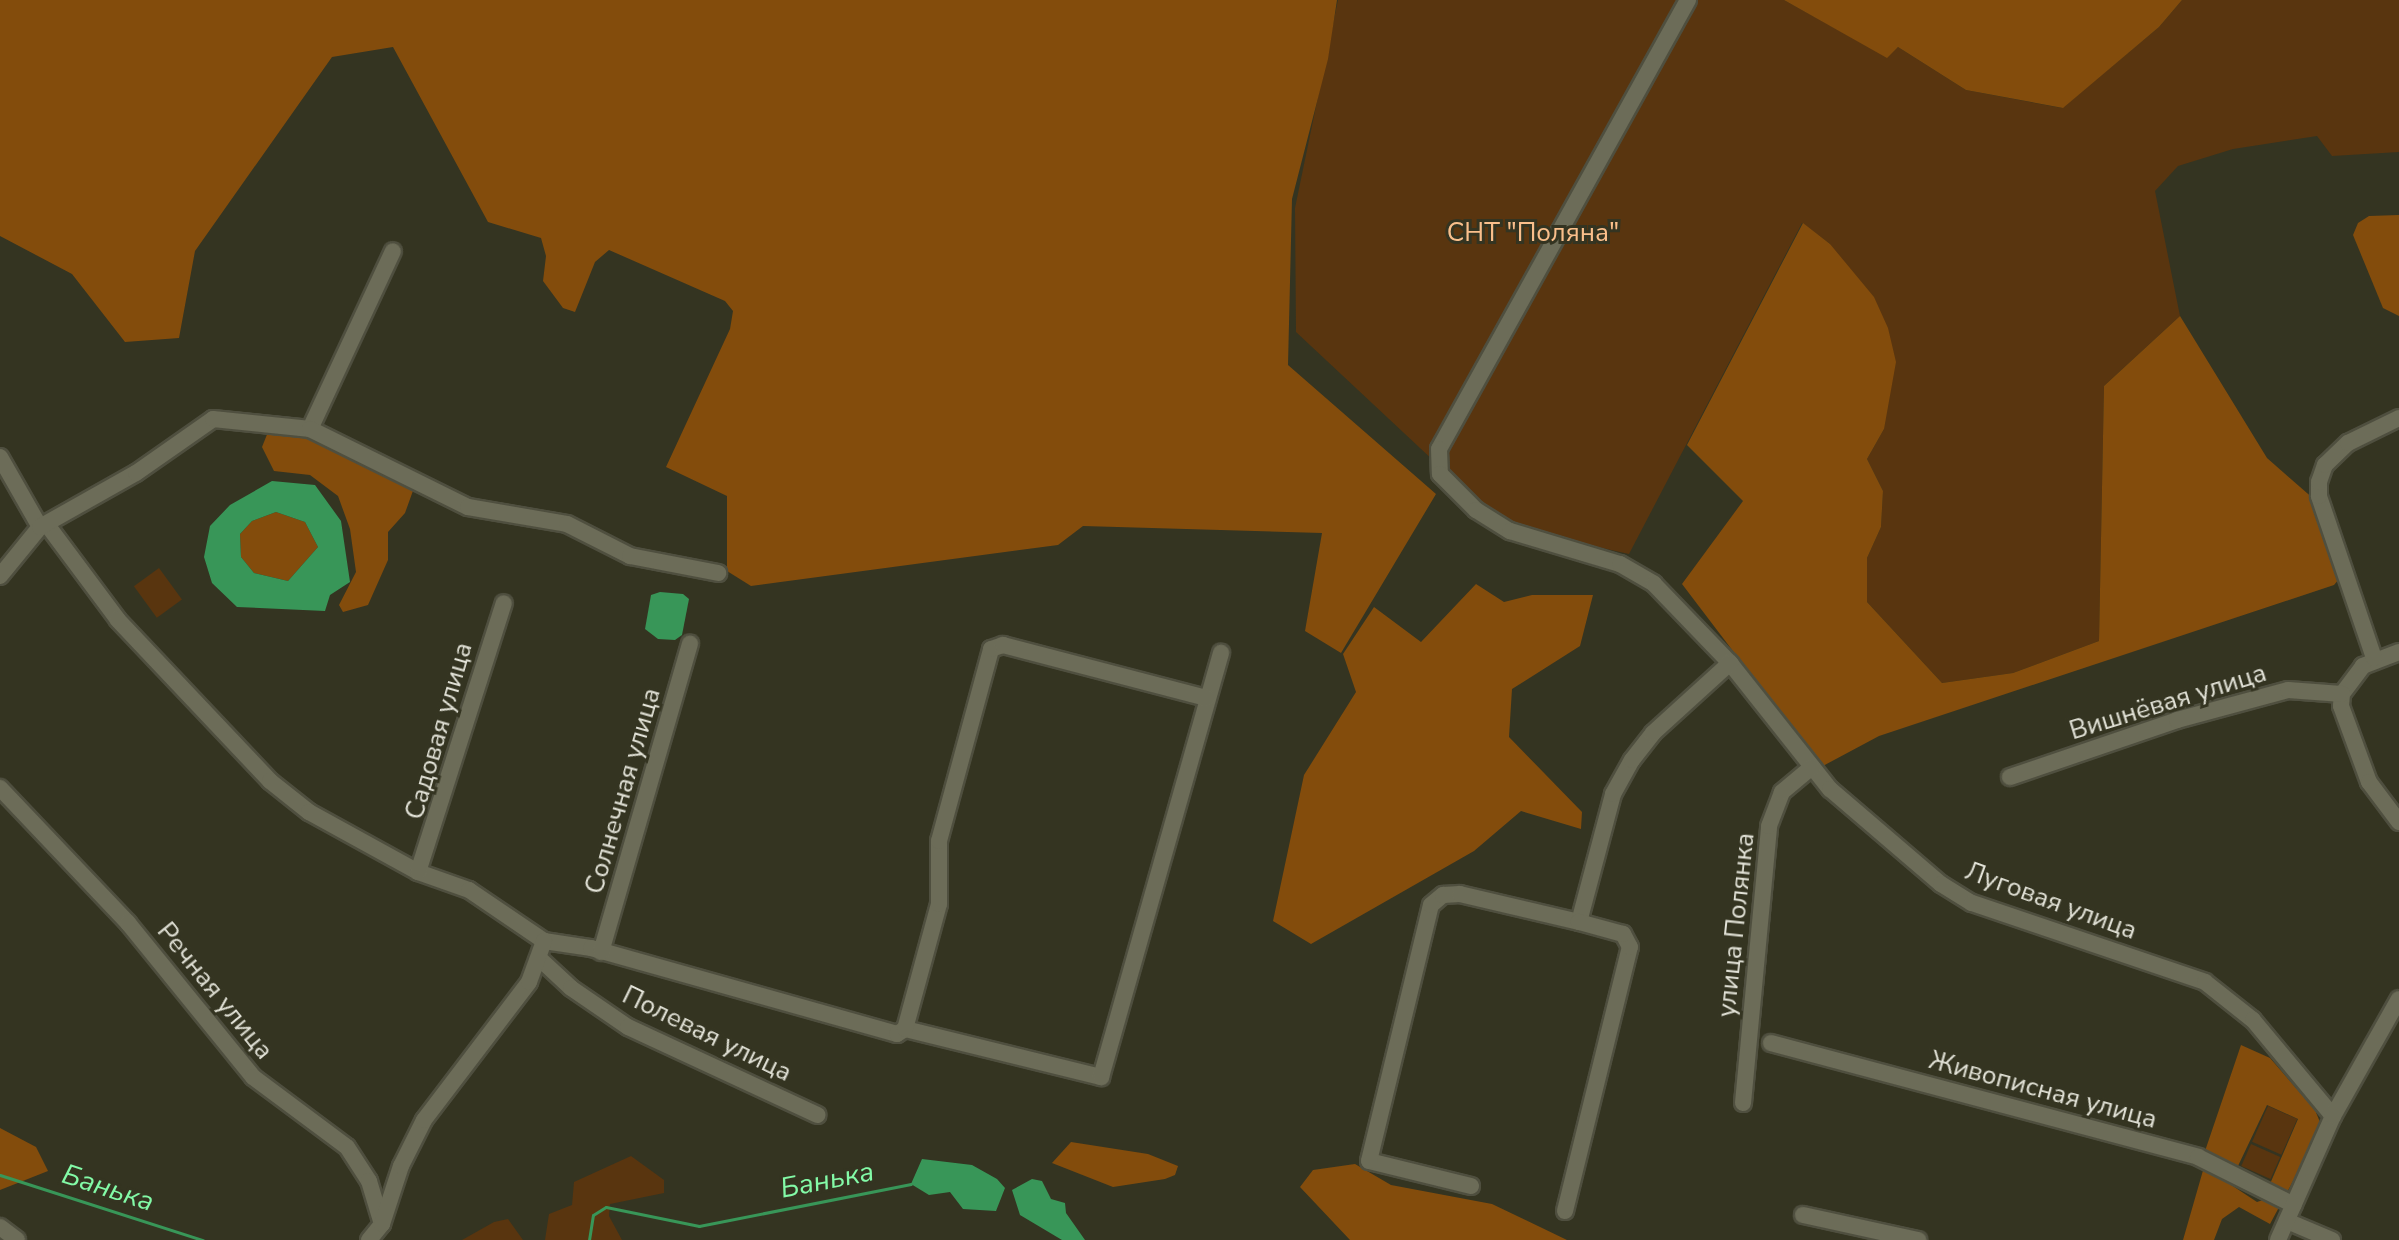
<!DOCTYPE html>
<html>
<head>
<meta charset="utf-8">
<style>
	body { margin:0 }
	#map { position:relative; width:2399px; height:1240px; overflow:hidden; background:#343421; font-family:"Nunito Sans",sans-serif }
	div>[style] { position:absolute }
	.green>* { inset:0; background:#59350f; transform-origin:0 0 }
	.forest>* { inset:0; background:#834c0c }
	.water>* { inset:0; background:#389658 }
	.stream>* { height:3px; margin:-1.5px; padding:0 1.5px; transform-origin:1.5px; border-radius:1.5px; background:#389658 }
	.roads { filter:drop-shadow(2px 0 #4f4f3f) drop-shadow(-2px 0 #4f4f3f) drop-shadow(0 2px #4f4f3f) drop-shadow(0 -2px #4f4f3f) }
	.minor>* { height:16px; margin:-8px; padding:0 8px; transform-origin:8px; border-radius:8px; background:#6c6c58 }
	span { translate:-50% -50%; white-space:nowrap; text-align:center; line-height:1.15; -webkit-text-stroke:6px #343421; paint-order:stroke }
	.park-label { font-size:26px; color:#fabf8b }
	.street-label { font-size:26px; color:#e2e2d7 }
	.water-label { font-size:28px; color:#83faa7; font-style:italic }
</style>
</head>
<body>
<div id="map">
	<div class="green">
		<div style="clip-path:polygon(1338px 0,1784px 0,1887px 57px,1898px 47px,1966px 90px,2062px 108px,2159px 27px,2182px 0,2399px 0,2399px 152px,2332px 156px,2317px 136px,2233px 149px,2178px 166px,2155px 191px,2180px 316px,2104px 386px,2099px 641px,2013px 673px,1942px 683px,1867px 602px,1867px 558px,1881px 527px,1883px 491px,1867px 459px,1884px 429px,1830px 244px,1802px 223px,1629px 554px,1526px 531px,1482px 506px,1296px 332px,1295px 208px)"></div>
		<div style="left:159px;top:568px;width:39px;height:31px;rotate:54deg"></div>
		<div style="left:2268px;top:1106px;width:32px;height:39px;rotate:24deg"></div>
		<div style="left:2251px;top:1144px;width:32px;height:24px;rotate:24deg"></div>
		<div style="clip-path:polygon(631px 1156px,664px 1180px,664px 1193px,610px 1204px,609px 1216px,622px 1240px,545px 1240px,549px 1214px,572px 1205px,574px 1182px)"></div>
		<div style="clip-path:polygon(508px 1219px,523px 1240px,462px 1240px,494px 1222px)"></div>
	</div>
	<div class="forest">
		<div style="clip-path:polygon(0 0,1337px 0,1328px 59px,1292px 199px,1288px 365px,1436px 494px,1341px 653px,1305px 631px,1322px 533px,1083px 526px,1058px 545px,751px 586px,727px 571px,727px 496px,666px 467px,730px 329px,733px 311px,725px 301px,609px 250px,595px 262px,575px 312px,563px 308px,543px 281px,546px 256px,541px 238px,488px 222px,393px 47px,332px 57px,195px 251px,179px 338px,125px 342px,72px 274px,0 236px)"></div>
		<div style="clip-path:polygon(1784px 0,2182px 0,2159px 27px,2063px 108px,1966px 90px,1898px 47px,1887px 58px)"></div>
		<div style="clip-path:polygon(2399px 215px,2399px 316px,2383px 308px,2353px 235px,2358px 223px,2369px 216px)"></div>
		<div style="clip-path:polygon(1803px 223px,1830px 244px,1874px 297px,1888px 328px,1896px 362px,1884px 429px,1867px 459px,1883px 491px,1881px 527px,1867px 558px,1867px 602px,1942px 683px,2013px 673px,2099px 641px,2104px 386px,2180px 316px,2267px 458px,2315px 500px,2339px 579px,2334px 585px,1879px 736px,1821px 767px,1682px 584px,1743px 501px,1687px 445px)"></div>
		<div style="clip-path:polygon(268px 432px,310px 435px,414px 488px,405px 513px,388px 532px,388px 560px,368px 605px,343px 612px,339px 605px,356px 572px,350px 529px,338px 496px,310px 475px,274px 471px,262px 447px)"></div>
		<div style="clip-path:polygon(276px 512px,305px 522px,318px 547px,288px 581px,254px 573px,241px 557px,240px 534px,252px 521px)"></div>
		<div style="clip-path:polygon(1476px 584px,1504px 602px,1532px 595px,1593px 595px,1580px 646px,1512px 689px,1509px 737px,1582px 812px,1581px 829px,1521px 811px,1474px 851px,1311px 944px,1273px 921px,1304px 775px,1356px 692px,1343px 654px,1374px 607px,1421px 642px)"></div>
		<div style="clip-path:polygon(2241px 1045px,2270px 1058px,2315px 1110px,2322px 1127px,2270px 1224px,2239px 1207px,2222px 1219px,2214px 1240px,2183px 1240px,2204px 1167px,2257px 1202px,2263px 1200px,2298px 1119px,2267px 1105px,2238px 1166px,2205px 1151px)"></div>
		<div style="clip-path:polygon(0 1128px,36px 1147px,48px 1171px,0 1190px)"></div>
		<div style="clip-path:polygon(1071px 1142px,1148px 1154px,1178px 1166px,1175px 1175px,1165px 1179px,1113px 1187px,1052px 1163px)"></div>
		<div style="clip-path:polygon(1355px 1164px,1391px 1185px,1492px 1204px,1567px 1240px,1350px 1240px,1300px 1187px,1313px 1170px)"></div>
	</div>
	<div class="water">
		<div style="clip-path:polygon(evenodd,272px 481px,315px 485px,341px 521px,350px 582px,330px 595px,325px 611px,237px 607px,212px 583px,204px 557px,210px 526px,230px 505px,272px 481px,276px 512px,305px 522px,318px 547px,288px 581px,254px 573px,241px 557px,240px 534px,252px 521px,276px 512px)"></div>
		<div style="clip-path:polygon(660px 592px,683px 594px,689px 599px,682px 635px,675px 640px,658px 639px,645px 629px,651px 595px)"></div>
		<div style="clip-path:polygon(922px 1159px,972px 1165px,997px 1179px,1005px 1188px,996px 1211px,963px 1209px,950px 1192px,929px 1195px,911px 1184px)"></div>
		<div style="clip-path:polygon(1032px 1179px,1042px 1181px,1051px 1199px,1065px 1203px,1066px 1213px,1085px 1240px,1062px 1240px,1020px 1215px,1012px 1190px)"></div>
	</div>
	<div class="stream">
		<div style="left:0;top:1175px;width:213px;rotate:17.8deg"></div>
		<div style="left:589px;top:1240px;width:25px;rotate:-81deg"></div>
		<div style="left:593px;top:1215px;width:15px;rotate:-32deg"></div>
		<div style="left:606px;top:1207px;width:95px;rotate:11.5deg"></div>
		<div style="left:699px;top:1226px;width:216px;rotate:-11.2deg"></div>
	</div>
	<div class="roads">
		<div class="minor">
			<div style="left:1688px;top:0;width:513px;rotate:119.01deg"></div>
			<div style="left:1439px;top:449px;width:25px;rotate:88deg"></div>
			<div style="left:1440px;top:474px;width:51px;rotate:45deg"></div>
			<div style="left:1476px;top:510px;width:40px;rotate:32deg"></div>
			<div style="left:1510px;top:531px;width:115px;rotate:16.7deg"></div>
			<div style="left:1620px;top:564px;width:39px;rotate:30deg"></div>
			<div style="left:1654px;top:584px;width:110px;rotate:46.1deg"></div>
			<div style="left:1730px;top:663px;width:161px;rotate:51.6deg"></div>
			<div style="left:1830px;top:789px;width:146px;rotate:40.6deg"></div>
			<div style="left:1941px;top:884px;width:36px;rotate:32deg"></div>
			<div style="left:1972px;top:903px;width:246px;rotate:18.7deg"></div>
			<div style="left:2205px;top:982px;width:61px;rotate:38.4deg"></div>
			<div style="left:2253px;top:1020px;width:125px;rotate:50.2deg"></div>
			<div style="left:310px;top:429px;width:196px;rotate:-65deg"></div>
			<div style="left:0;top:457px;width:81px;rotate:60.3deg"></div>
			<div style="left:48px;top:526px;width:117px;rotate:53.3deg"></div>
			<div style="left:118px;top:620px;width:221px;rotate:46.6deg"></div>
			<div style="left:270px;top:781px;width:50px;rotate:38.5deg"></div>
			<div style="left:309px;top:812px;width:124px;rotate:28.8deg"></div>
			<div style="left:418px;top:872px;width:54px;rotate:19.4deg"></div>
			<div style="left:469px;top:890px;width:91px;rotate:34.2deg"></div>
			<div style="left:544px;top:941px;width:48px;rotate:8.5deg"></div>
			<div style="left:591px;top:948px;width:318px;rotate:15.7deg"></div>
			<div style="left:897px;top:1034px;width:9px;rotate:-32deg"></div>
			<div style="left:905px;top:1029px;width:202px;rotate:13.8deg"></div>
			<div style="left:1101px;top:1077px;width:441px;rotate:-74.2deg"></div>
			<div style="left:0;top:576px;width:63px;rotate:-50.8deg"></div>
			<div style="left:40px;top:527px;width:110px;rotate:-29.4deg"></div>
			<div style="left:136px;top:473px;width:94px;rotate:-35deg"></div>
			<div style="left:213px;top:419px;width:98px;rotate:5.9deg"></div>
			<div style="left:310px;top:429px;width:176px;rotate:26.3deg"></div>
			<div style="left:468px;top:507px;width:100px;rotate:9.7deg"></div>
			<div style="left:567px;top:524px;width:71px;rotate:26.9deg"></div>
			<div style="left:630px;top:556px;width:90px;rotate:10.9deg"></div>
			<div style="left:2399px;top:652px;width:39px;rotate:159deg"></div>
			<div style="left:2363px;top:666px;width:35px;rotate:127deg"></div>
			<div style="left:2342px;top:694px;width:12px;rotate:95deg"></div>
			<div style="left:2341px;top:706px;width:81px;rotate:69.8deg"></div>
			<div style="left:2369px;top:782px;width:50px;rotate:53.1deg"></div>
			<div style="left:2374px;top:658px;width:171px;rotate:-108.8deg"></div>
			<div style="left:2319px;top:496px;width:14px;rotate:-90deg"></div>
			<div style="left:2319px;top:482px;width:18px;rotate:-71deg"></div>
			<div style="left:2325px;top:465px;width:32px;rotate:-44deg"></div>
			<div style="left:2348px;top:443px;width:57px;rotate:-26.1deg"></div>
			<div style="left:2010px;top:777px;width:176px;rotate:-18.8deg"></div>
			<div style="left:2177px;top:720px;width:115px;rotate:-15.1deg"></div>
			<div style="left:2288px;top:690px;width:54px;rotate:4.2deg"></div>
			<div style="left:0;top:788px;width:186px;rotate:46.5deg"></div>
			<div style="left:128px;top:923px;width:198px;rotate:50.9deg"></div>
			<div style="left:253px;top:1077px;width:117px;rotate:36.7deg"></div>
			<div style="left:347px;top:1147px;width:40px;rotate:57.1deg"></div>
			<div style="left:369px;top:1181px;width:45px;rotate:73.2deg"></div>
			<div style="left:418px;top:872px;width:282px;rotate:-72.3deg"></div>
			<div style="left:601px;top:952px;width:321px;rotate:-73.9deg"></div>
			<div style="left:541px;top:960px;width:41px;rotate:43deg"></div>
			<div style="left:571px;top:988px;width:69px;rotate:34.4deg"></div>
			<div style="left:628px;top:1027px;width:209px;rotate:24.9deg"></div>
			<div style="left:905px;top:1029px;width:130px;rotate:-74.8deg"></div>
			<div style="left:939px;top:904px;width:63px;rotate:-90deg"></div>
			<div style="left:939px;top:841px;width:199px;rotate:-74.8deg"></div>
			<div style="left:991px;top:649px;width:13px;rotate:-18deg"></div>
			<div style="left:1003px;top:645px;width:211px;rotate:14.6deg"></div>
			<div style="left:1771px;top:1043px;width:442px;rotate:14.9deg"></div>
			<div style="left:2198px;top:1157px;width:107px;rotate:26.6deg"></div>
			<div style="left:1743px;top:1103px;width:278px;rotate:-84.6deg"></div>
			<div style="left:1769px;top:826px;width:36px;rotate:-69deg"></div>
			<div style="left:1782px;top:792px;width:39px;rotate:-40deg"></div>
			<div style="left:1471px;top:1186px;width:105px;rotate:-166.2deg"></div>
			<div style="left:1369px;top:1161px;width:263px;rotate:-76.4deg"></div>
			<div style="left:1431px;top:905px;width:16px;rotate:-40deg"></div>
			<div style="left:1443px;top:895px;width:17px;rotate:-3deg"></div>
			<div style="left:1460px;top:894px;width:122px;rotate:13.2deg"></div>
			<div style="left:1579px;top:922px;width:132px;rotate:-75.1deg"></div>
			<div style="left:1613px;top:794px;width:39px;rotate:-61deg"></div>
			<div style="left:1632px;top:760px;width:34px;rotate:-52deg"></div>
			<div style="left:1653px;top:733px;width:104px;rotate:-42.3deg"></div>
			<div style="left:1565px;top:1211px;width:272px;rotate:-76.2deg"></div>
			<div style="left:1630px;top:947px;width:15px;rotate:-118deg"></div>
			<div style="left:1623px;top:934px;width:46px;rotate:-164.7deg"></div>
			<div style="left:1803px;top:1215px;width:118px;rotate:12.3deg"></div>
			<div style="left:2287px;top:1221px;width:49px;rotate:22.9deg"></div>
			<div style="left:0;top:1227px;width:21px;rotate:37deg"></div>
			<div style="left:369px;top:1240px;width:21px;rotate:-51deg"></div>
			<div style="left:382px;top:1224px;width:61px;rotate:-71.9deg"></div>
			<div style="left:401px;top:1166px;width:51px;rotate:-63.4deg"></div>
			<div style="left:424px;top:1120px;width:173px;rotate:-52.7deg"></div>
			<div style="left:529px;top:982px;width:44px;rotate:-69.9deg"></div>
			<div style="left:2278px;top:1240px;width:136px;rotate:-66.1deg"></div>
			<div style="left:2333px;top:1116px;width:134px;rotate:-60.6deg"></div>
		</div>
	</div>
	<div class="park-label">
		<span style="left:1533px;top:233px">СНТ "Поляна"</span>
	</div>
	<div class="street-label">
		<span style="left:2168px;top:702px;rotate:-17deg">Вишнёвая улица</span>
		<span style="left:439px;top:731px;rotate:-74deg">Садовая улица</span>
		<span style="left:623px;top:791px;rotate:-74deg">Солнечная улица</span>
		<span style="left:2051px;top:901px;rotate:20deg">Луговая улица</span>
		<span style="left:1736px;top:925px;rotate:-84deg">улица Полянка</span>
		<span style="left:215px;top:991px;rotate:51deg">Речная улица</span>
		<span style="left:707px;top:1034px;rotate:26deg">Полевая улица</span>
		<span style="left:2043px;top:1090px;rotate:15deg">Живописная улица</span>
	</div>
	<div class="water-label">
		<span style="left:827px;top:1180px;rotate:-11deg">Банька</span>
		<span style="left:108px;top:1188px;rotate:18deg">Банька</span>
	</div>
</div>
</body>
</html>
